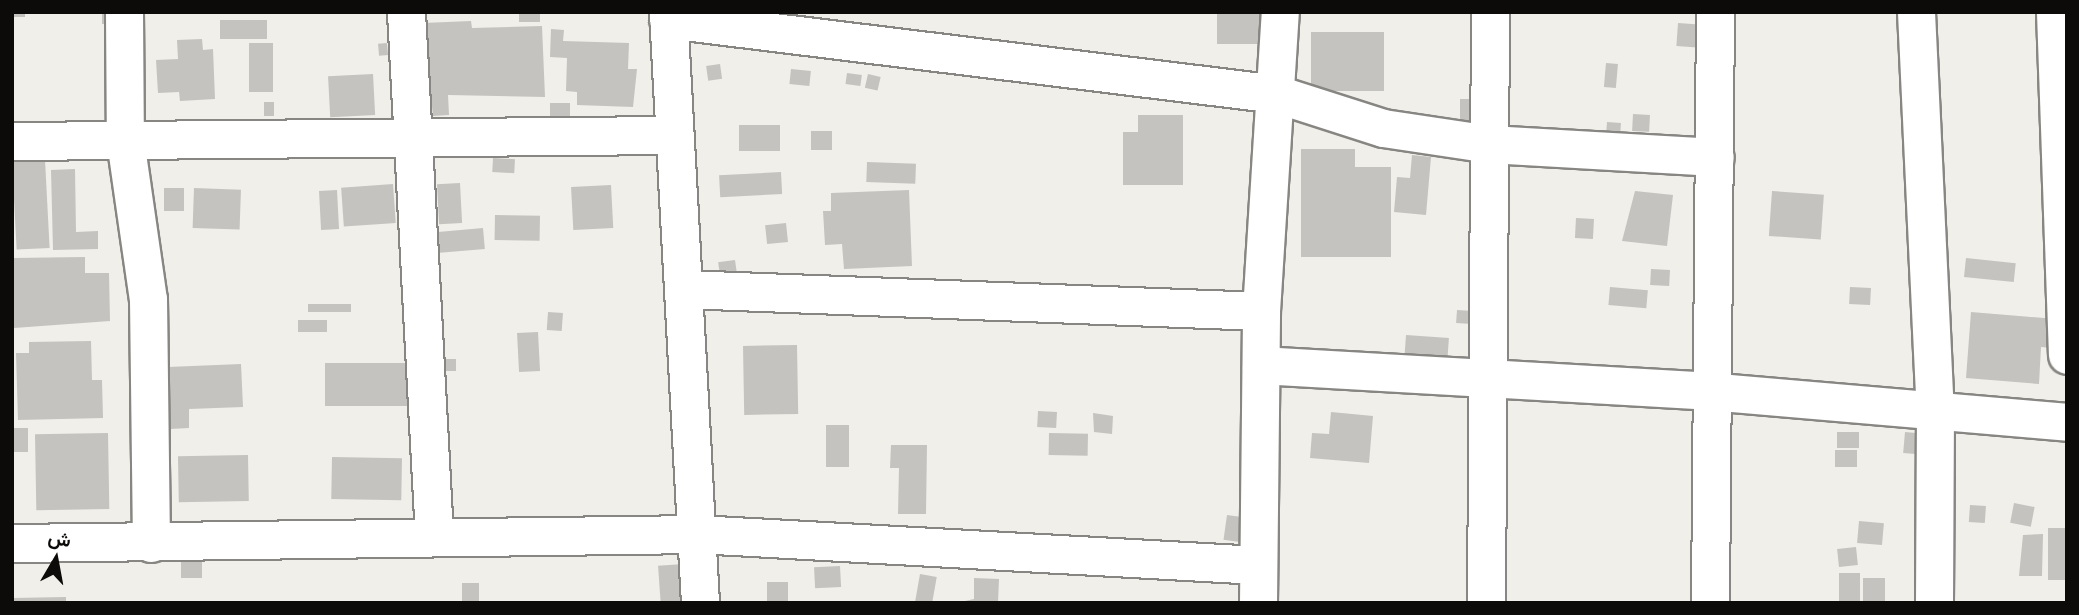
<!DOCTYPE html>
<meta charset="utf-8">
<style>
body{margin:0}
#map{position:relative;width:2079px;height:615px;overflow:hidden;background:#f0efea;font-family:Commissioner,Vazirmatn,sans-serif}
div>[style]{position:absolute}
.building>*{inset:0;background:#c4c3bf;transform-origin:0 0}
.roads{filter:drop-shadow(2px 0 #878682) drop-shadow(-2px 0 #878682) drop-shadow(0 2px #878682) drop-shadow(0 -2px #878682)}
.minor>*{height:37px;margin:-18.5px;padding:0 18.5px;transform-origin:18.5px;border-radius:18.5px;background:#fff}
span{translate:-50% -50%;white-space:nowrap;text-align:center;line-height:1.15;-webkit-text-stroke:6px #fff;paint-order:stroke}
.frame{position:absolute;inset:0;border:14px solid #0c0b0a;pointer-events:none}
.north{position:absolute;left:21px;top:524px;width:70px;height:70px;-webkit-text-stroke:5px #fff;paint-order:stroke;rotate:10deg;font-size:19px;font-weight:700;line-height:28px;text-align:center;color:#0c0b0a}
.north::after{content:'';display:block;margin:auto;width:24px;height:32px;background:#0c0b0a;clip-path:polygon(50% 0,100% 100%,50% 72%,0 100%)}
</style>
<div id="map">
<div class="building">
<i style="left:12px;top:12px;width:13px;height:5px"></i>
<i style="left:102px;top:12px;width:12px;height:12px"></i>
<i style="left:519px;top:12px;width:21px;height:10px"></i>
<i style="left:1217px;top:12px;width:59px;height:32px"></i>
<i style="left:220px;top:20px;width:47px;height:19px"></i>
<i style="clip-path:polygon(471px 21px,472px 28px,542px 26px,545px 97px,448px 95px,449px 115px,433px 116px,423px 23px)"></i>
<i style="left:1678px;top:23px;width:28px;height:23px;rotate:4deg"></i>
<i style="clip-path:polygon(551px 29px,564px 30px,563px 41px,629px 43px,628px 69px,637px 69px,633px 107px,577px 105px,577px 92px,566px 91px,567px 58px,550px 57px)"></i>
<i style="left:1311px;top:32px;width:73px;height:59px"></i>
<i style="clip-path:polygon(202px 39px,203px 50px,213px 49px,215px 99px,180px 101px,179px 92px,158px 93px,156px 60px,178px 59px,177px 40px)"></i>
<i style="left:249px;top:43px;width:24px;height:49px"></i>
<i style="left:387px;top:43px;width:12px;height:9px;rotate:85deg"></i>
<i style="left:1606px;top:63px;width:12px;height:24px;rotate:5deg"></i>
<i style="left:720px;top:64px;width:15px;height:14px;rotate:82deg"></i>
<i style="left:791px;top:69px;width:20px;height:15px;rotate:6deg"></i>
<i style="left:847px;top:73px;width:15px;height:11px;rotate:8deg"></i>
<i style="left:373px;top:74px;width:41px;height:45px;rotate:87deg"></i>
<i style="left:868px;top:74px;width:13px;height:14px;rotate:13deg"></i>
<i style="left:1481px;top:99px;width:22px;height:21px;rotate:90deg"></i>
<i style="left:264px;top:102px;width:10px;height:14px"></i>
<i style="left:550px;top:103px;width:20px;height:15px"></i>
<i style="left:1633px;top:114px;width:17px;height:17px;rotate:3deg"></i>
<i style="clip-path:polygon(1138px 115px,1183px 115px,1183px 185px,1123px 185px,1123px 132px,1138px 132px)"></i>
<i style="left:1607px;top:122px;width:14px;height:12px;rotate:4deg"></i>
<i style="left:780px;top:125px;width:26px;height:41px;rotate:90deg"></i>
<i style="left:811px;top:131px;width:21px;height:19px"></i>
<i style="clip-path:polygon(1301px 149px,1355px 149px,1355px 167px,1391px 167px,1391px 257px,1301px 257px)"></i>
<i style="clip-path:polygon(1412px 155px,1431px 157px,1426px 215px,1394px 212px,1397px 177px,1410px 178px)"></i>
<i style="left:493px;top:158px;width:22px;height:14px;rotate:3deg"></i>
<i style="left:45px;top:160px;width:88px;height:33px;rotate:87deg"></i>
<i style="left:867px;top:162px;width:49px;height:20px;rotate:2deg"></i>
<i style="clip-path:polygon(75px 169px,76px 232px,98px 231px,98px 249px,53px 250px,51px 170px)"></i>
<i style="left:781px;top:172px;width:22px;height:62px;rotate:87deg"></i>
<i style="left:460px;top:183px;width:40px;height:23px;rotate:87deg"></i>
<i style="left:393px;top:184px;width:39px;height:52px;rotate:86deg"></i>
<i style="left:611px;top:185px;width:43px;height:40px;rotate:87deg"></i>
<i style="left:164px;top:188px;width:20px;height:23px"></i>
<i style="left:194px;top:188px;width:47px;height:40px;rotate:2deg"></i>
<i style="left:337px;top:190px;width:39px;height:18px;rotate:87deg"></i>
<i style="clip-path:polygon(909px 190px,912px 266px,844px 269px,842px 244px,825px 245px,823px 211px,831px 211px,831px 193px)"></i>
<i style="clip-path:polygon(1635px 191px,1673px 195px,1667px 246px,1622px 241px)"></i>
<i style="left:1772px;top:191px;width:52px;height:45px;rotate:4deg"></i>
<i style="left:495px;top:215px;width:45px;height:25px;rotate:1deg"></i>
<i style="left:1576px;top:218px;width:18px;height:20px;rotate:3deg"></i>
<i style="left:786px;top:223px;width:19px;height:21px;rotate:84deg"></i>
<i style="left:483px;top:228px;width:21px;height:45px;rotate:85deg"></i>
<i style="clip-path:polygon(85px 257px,85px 273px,109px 273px,110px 321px,14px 328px,13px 258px)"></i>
<i style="left:1966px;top:258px;width:50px;height:19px;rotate:6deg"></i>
<i style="left:735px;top:260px;width:22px;height:17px;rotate:82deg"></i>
<i style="left:1651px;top:269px;width:19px;height:16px;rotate:3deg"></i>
<i style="left:1610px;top:287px;width:38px;height:18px;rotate:5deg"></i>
<i style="left:1850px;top:287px;width:21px;height:17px;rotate:3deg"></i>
<i style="left:351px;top:304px;width:8px;height:43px;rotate:90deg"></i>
<i style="left:1457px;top:310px;width:16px;height:13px;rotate:4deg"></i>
<i style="left:548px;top:312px;width:15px;height:18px;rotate:4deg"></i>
<i style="clip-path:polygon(1971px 312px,2056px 319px,2053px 348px,2041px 347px,2039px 384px,1966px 378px)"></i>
<i style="left:327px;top:320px;width:12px;height:29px;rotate:90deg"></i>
<i style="left:538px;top:332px;width:39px;height:21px;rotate:87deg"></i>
<i style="left:1406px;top:335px;width:43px;height:19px;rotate:4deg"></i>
<i style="clip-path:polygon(91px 341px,92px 380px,102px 380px,103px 418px,18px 420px,16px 353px,29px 353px,29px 342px)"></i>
<i style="left:797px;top:345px;width:69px;height:54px;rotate:89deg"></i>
<i style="left:456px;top:359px;width:12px;height:11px;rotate:90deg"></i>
<i style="left:325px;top:363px;width:86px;height:43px"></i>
<i style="clip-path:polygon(241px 364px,243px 407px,189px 409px,189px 428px,170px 429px,168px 367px)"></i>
<i style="left:1038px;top:411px;width:19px;height:16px;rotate:3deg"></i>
<i style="clip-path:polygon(1331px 412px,1373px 416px,1369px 463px,1310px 458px,1312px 433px,1329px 434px)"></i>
<i style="clip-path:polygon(1093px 413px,1113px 416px,1112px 434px,1094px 432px)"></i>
<i style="left:826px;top:425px;width:23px;height:42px"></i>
<i style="left:12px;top:428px;width:16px;height:24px"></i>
<i style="left:1837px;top:432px;width:22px;height:16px"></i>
<i style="left:1905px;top:432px;width:22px;height:21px;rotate:5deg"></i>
<i style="left:108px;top:433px;width:76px;height:73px;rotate:89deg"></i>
<i style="left:1049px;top:433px;width:39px;height:22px;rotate:1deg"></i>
<i style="clip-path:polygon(891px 445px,927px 445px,926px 514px,898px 514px,899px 468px,890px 468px)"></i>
<i style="left:1835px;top:450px;width:22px;height:17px"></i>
<i style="left:248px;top:455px;width:46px;height:70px;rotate:89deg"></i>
<i style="left:332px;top:457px;width:70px;height:42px;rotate:1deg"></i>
<i style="left:2014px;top:503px;width:21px;height:20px;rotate:11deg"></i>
<i style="left:1970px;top:505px;width:16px;height:17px;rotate:4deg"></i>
<i style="left:1227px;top:515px;width:22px;height:25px;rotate:8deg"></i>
<i style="left:1859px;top:521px;width:25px;height:22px;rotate:5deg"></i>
<i style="left:2048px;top:528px;width:17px;height:52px"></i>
<i style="clip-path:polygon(2043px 534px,2042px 576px,2019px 576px,2023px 535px)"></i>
<i style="left:1856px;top:547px;width:18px;height:19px;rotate:84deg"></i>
<i style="left:181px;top:560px;width:21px;height:18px"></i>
<i style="left:684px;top:564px;width:39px;height:26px;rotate:86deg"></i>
<i style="left:840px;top:566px;width:21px;height:26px;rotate:87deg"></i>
<i style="left:1860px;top:573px;width:30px;height:21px;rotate:90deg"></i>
<i style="left:920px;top:574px;width:17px;height:29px;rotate:10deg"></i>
<i style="clip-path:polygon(974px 578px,999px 579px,998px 603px,956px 603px,974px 599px)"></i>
<i style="left:1863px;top:578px;width:22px;height:25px"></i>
<i style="left:767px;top:582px;width:21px;height:21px"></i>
<i style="left:462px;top:583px;width:17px;height:20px"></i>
<i style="clip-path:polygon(66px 597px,66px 603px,12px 603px,12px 598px)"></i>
</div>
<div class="roads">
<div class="minor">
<i style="left:124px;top:12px;width:128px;rotate:89.6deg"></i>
<i style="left:125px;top:140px;width:161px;rotate:81.8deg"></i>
<i style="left:148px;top:299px;width:244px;rotate:89.3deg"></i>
<i style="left:406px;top:12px;width:525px;rotate:86.94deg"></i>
<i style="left:668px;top:12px;width:592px;rotate:86.9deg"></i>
<i style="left:1916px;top:12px;width:399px;rotate:87.3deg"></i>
<i style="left:1935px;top:411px;width:192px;rotate:90.3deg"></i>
<i style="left:2055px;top:12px;width:343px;rotate:88deg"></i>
<i style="left:668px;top:19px;width:614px;rotate:7.02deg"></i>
<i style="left:1277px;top:94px;width:111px;rotate:17.8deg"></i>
<i style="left:1383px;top:128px;width:108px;rotate:8.5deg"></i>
<i style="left:1490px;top:144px;width:225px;rotate:3.3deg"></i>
<i style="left:12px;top:141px;width:662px;rotate:-0.52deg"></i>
<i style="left:683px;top:289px;width:578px;rotate:2.18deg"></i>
<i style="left:1261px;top:365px;width:447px;rotate:3.3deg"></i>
<i style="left:1707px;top:391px;width:361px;rotate:4.9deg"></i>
<i style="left:12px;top:543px;width:685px;rotate:-0.75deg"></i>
<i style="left:697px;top:534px;width:562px;rotate:3.16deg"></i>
<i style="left:1258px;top:603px;width:292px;rotate:-89.4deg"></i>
<i style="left:1261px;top:311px;width:300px;rotate:-86.4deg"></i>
<i style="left:1486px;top:603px;width:591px;rotate:-89.61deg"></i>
<i style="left:1710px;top:603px;width:591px;rotate:-89.52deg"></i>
</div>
</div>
<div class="frame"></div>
<div class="north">ش</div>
</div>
